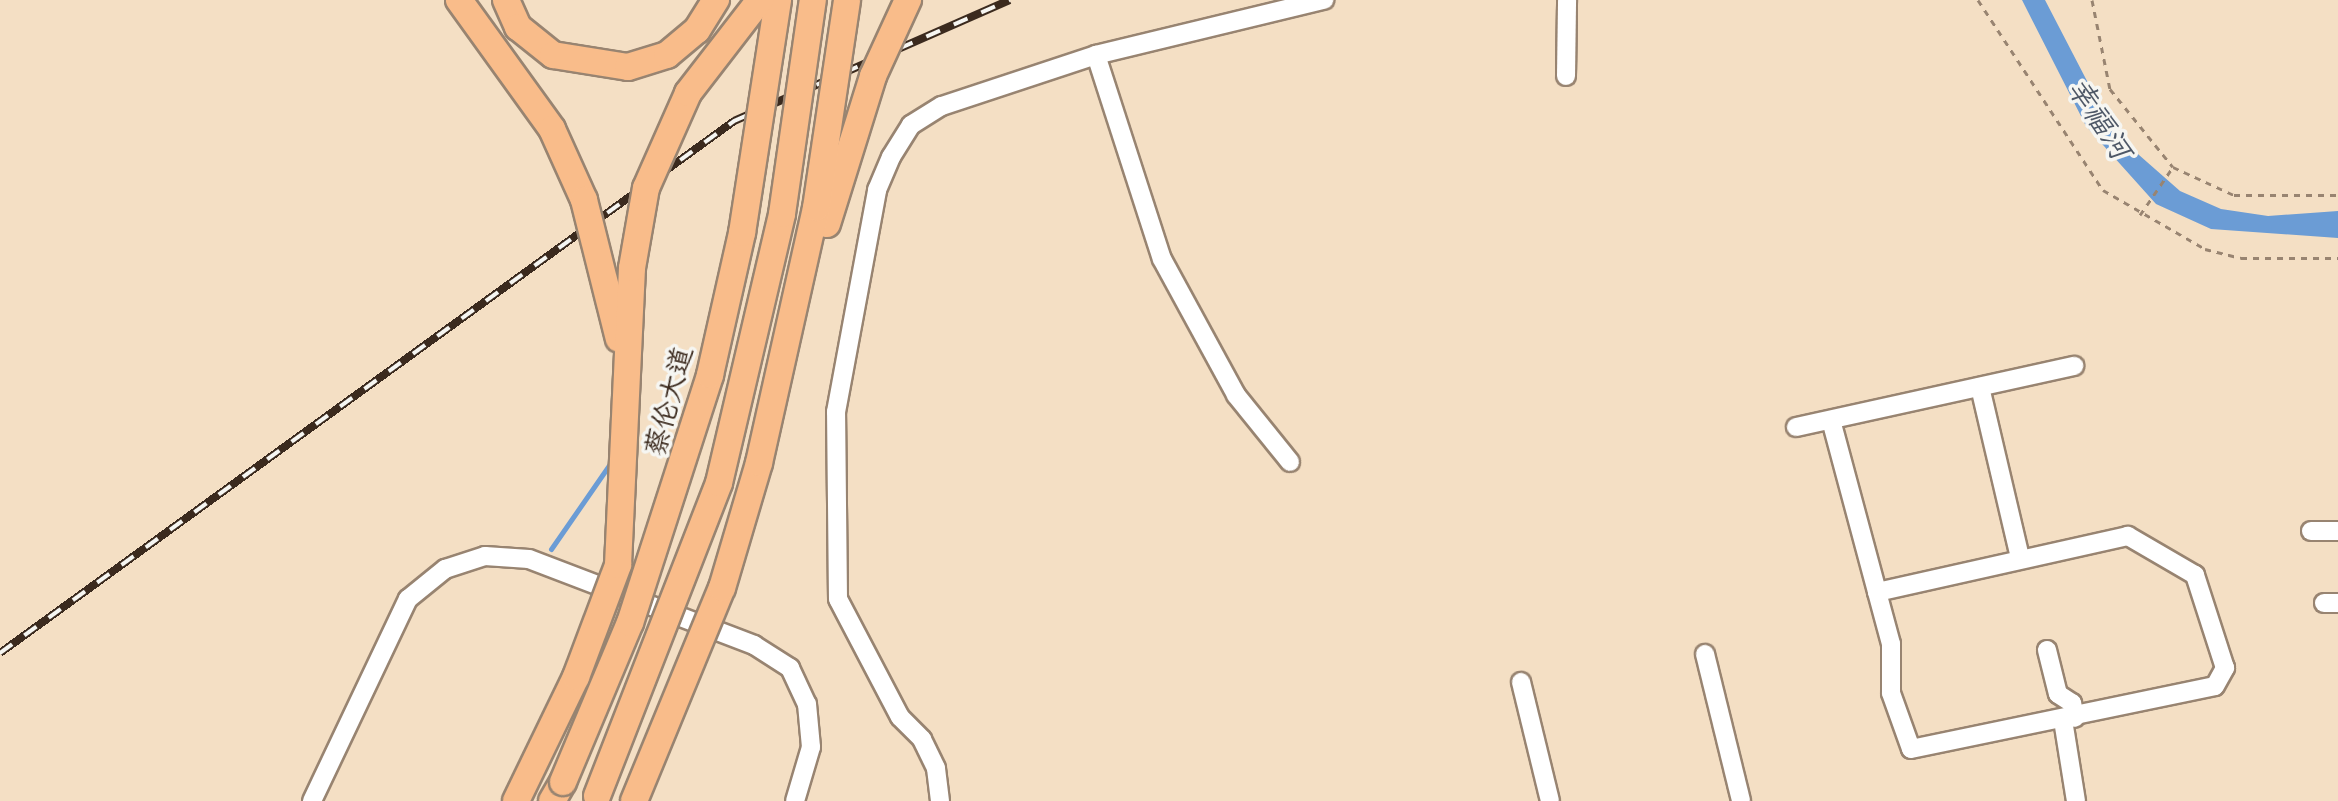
<!DOCTYPE html>
<meta charset="utf-8">
<style>
body{margin:0}
#map{position:relative;width:2338px;height:801px;overflow:hidden;background:#f4dfc4;font-family:Delius,"LXGW WenKai TC",sans-serif}
div>[style]{position:absolute}
.water>*{inset:0;background:#6b9cd5}
.stream>*{height:5px;margin:-2.5px;padding:0 2.5px;transform-origin:2.5px;border-radius:2.5px;background:#6b9cd5}
.path>*{height:3px;margin-top:-1.5px;transform-origin:0;background:repeating-linear-gradient(90deg,#988471 0 6px,transparent 0 12px)}
.roads{filter:drop-shadow(2px 0 #988471) drop-shadow(-2px 0 #988471) drop-shadow(0 2px #988471) drop-shadow(0 -2px #988471)}
.minor>*{height:18px;margin:-9px;padding:0 9px;transform-origin:9px;border-radius:9px;background:#fff}
.highway>*{height:26px;margin:-13px;padding:0 13px;transform-origin:13px;border-radius:13px;background:#f9bc8a}
.rail>*{height:8px;margin-top:-4px;transform-origin:0;background:repeating-linear-gradient(90deg,#f6f6f2 0 15px,#3b2a1e 0 30px);box-sizing:border-box;border-block:2px solid #3b2a1e}
.bridges{filter:drop-shadow(2px 0 #988471) drop-shadow(-2px 0 #988471) drop-shadow(0 2px #988471) drop-shadow(0 -2px #988471)}
.highway-bridge>*{height:26px;margin:-13px;padding:0 13px;transform-origin:13px;border-radius:13px;background:#f9bc8a}
span{translate:-50% -50%;white-space:nowrap;text-align:center;line-height:1.15;-webkit-text-stroke:7px #f6f6f2;paint-order:stroke}
.street-label{font-size:28px;color:#3b2a1e}
.water-label{font-size:30px;color:#4e5867;font-style:italic}
</style>
<div id="map">
<div class="water">
<i style="clip-path:polygon(2022px 0,2045px 0,2114px 133px,2180px 191px,2221px 209px,2268px 216px,2338px 211px,2338px 238px,2211px 229px,2156px 204px,2086px 126px)"></i>
</div>
<div class="stream">
<i style="left:551px;top:549px;width:107px;rotate:-55.3deg"></i>
</div>
<div class="path">
<i style="left:1978px;top:0;width:227px;rotate:56.7deg"></i>
<i style="left:2103px;top:190px;width:118px;rotate:30deg"></i>
<i style="left:2205px;top:249px;width:37px;rotate:14deg"></i>
<i style="left:2241px;top:258px;width:97px"></i>
<i style="left:2092px;top:0;width:91px;rotate:78.6deg"></i>
<i style="left:2110px;top:89px;width:100px;rotate:51.1deg"></i>
<i style="left:2173px;top:167px;width:67px;rotate:24.7deg"></i>
<i style="left:2234px;top:195px;width:104px"></i>
<i style="left:2140px;top:215px;width:58px;rotate:-55.5deg"></i>
</div>
<div class="roads">
<div class="minor">
<i style="left:1096px;top:55px;width:214px;rotate:72.1deg"></i>
<i style="left:1162px;top:259px;width:155px;rotate:61.4deg"></i>
<i style="left:1236px;top:395px;width:86px;rotate:51.1deg"></i>
<i style="left:1566px;top:76px;width:76px;rotate:-89.2deg"></i>
<i style="left:1980px;top:387px;width:176px;rotate:76.8deg"></i>
<i style="left:1831px;top:420px;width:178px;rotate:75deg"></i>
<i style="left:1877px;top:592px;width:54px;rotate:74.9deg"></i>
<i style="left:1891px;top:644px;width:49px;rotate:90deg"></i>
<i style="left:1891px;top:693px;width:59px;rotate:70.3deg"></i>
<i style="left:1911px;top:749px;width:310px;rotate:-11.7deg"></i>
<i style="left:2215px;top:686px;width:21px;rotate:-61deg"></i>
<i style="left:2225px;top:668px;width:98px;rotate:-107.9deg"></i>
<i style="left:2195px;top:575px;width:78px;rotate:-149.8deg"></i>
<i style="left:2128px;top:536px;width:257px;rotate:167.4deg"></i>
<i style="left:1796px;top:427px;width:285px;rotate:-12.4deg"></i>
<i style="left:2311px;top:531px;width:27px"></i>
<i style="left:2324px;top:603px;width:14px"></i>
<i style="left:2047px;top:650px;width:45px;rotate:76deg"></i>
<i style="left:2058px;top:694px;width:17px;rotate:33deg"></i>
<i style="left:2072px;top:703px;width:15px;rotate:79deg"></i>
<i style="left:1705px;top:654px;width:151px;rotate:76.2deg"></i>
<i style="left:1521px;top:682px;width:122px;rotate:76.3deg"></i>
<i style="left:2063px;top:720px;width:82px;rotate:80.9deg"></i>
<i style="left:312px;top:801px;width:224px;rotate:-64.6deg"></i>
<i style="left:408px;top:599px;width:48px;rotate:-39deg"></i>
<i style="left:445px;top:569px;width:42px;rotate:-18deg"></i>
<i style="left:485px;top:556px;width:44px;rotate:3.9deg"></i>
<i style="left:529px;top:559px;width:241px;rotate:20.9deg"></i>
<i style="left:754px;top:645px;width:43px;rotate:32.6deg"></i>
<i style="left:790px;top:668px;width:40px;rotate:65deg"></i>
<i style="left:807px;top:704px;width:43px;rotate:84.7deg"></i>
<i style="left:811px;top:747px;width:56px;rotate:106.5deg"></i>
<i style="left:940px;top:801px;width:33px;rotate:-97deg"></i>
<i style="left:936px;top:768px;width:32px;rotate:-116deg"></i>
<i style="left:922px;top:739px;width:31px;rotate:-135deg"></i>
<i style="left:900px;top:717px;width:133px;rotate:-117.7deg"></i>
<i style="left:838px;top:599px;width:187px;rotate:-90.6deg"></i>
<i style="left:836px;top:412px;width:226px;rotate:-79.5deg"></i>
<i style="left:877px;top:190px;width:36px;rotate:-67deg"></i>
<i style="left:891px;top:157px;width:38px;rotate:-58deg"></i>
<i style="left:911px;top:125px;width:36px;rotate:-32deg"></i>
<i style="left:942px;top:106px;width:162px;rotate:-18.3deg"></i>
<i style="left:1096px;top:55px;width:235px;rotate:-13.6deg"></i>
</div>
<div class="highway">
<i style="left:506px;top:0;width:30px;rotate:66deg"></i>
<i style="left:518px;top:27px;width:45px;rotate:38.7deg"></i>
<i style="left:553px;top:55px;width:76px;rotate:9.1deg"></i>
<i style="left:628px;top:67px;width:41px;rotate:-17.1deg"></i>
<i style="left:667px;top:55px;width:39px;rotate:-40deg"></i>
<i style="left:697px;top:30px;width:36px;rotate:-58deg"></i>
<i style="left:552px;top:801px;width:22px;rotate:-60deg"></i>
</div>
</div>
<div class="rail">
<i style="left:0;top:653px;width:907px;rotate:-35.93deg"></i>
<i style="left:734px;top:121px;width:301px;rotate:-23.7deg"></i>
</div>
<div class="bridges">
<div class="highway-bridge">
<i style="left:459px;top:0;width:159px;rotate:54.2deg"></i>
<i style="left:552px;top:129px;width:78px;rotate:65.7deg"></i>
<i style="left:584px;top:200px;width:143px;rotate:75.9deg"></i>
<i style="left:827px;top:224px;width:155px;rotate:-72.7deg"></i>
<i style="left:873px;top:76px;width:84px;rotate:-65.3deg"></i>
<i style="left:563px;top:782px;width:173px;rotate:-67.2deg"></i>
<i style="left:630px;top:623px;width:261px;rotate:-72.1deg"></i>
<i style="left:710px;top:375px;width:146px;rotate:-77.3deg"></i>
<i style="left:742px;top:233px;width:236px;rotate:-81.2deg"></i>
<i style="left:597px;top:796px;width:336px;rotate:-68.7deg"></i>
<i style="left:719px;top:483px;width:276px;rotate:-76.8deg"></i>
<i style="left:782px;top:214px;width:216px;rotate:-81.8deg"></i>
<i style="left:516px;top:801px;width:138px;rotate:-64.2deg"></i>
<i style="left:576px;top:677px;width:120px;rotate:-69.4deg"></i>
<i style="left:618px;top:565px;width:297px;rotate:-87.3deg"></i>
<i style="left:632px;top:268px;width:81px;rotate:-80.1deg"></i>
<i style="left:646px;top:188px;width:104px;rotate:-66.1deg"></i>
<i style="left:688px;top:93px;width:118px;rotate:-52.3deg"></i>
<i style="left:634px;top:801px;width:230px;rotate:-67.6deg"></i>
<i style="left:722px;top:588px;width:130px;rotate:-73.5deg"></i>
<i style="left:759px;top:463px;width:261px;rotate:-77.4deg"></i>
<i style="left:816px;top:208px;width:210px;rotate:-81.5deg"></i>
</div>
</div>
<div class="street-label">
<span style="left:668px;top:401px;rotate:-75deg">蔡伦大道</span>
</div>
<div class="water-label">
<span style="left:2100px;top:118px;rotate:57deg">幸福河</span>
</div>
</div>
